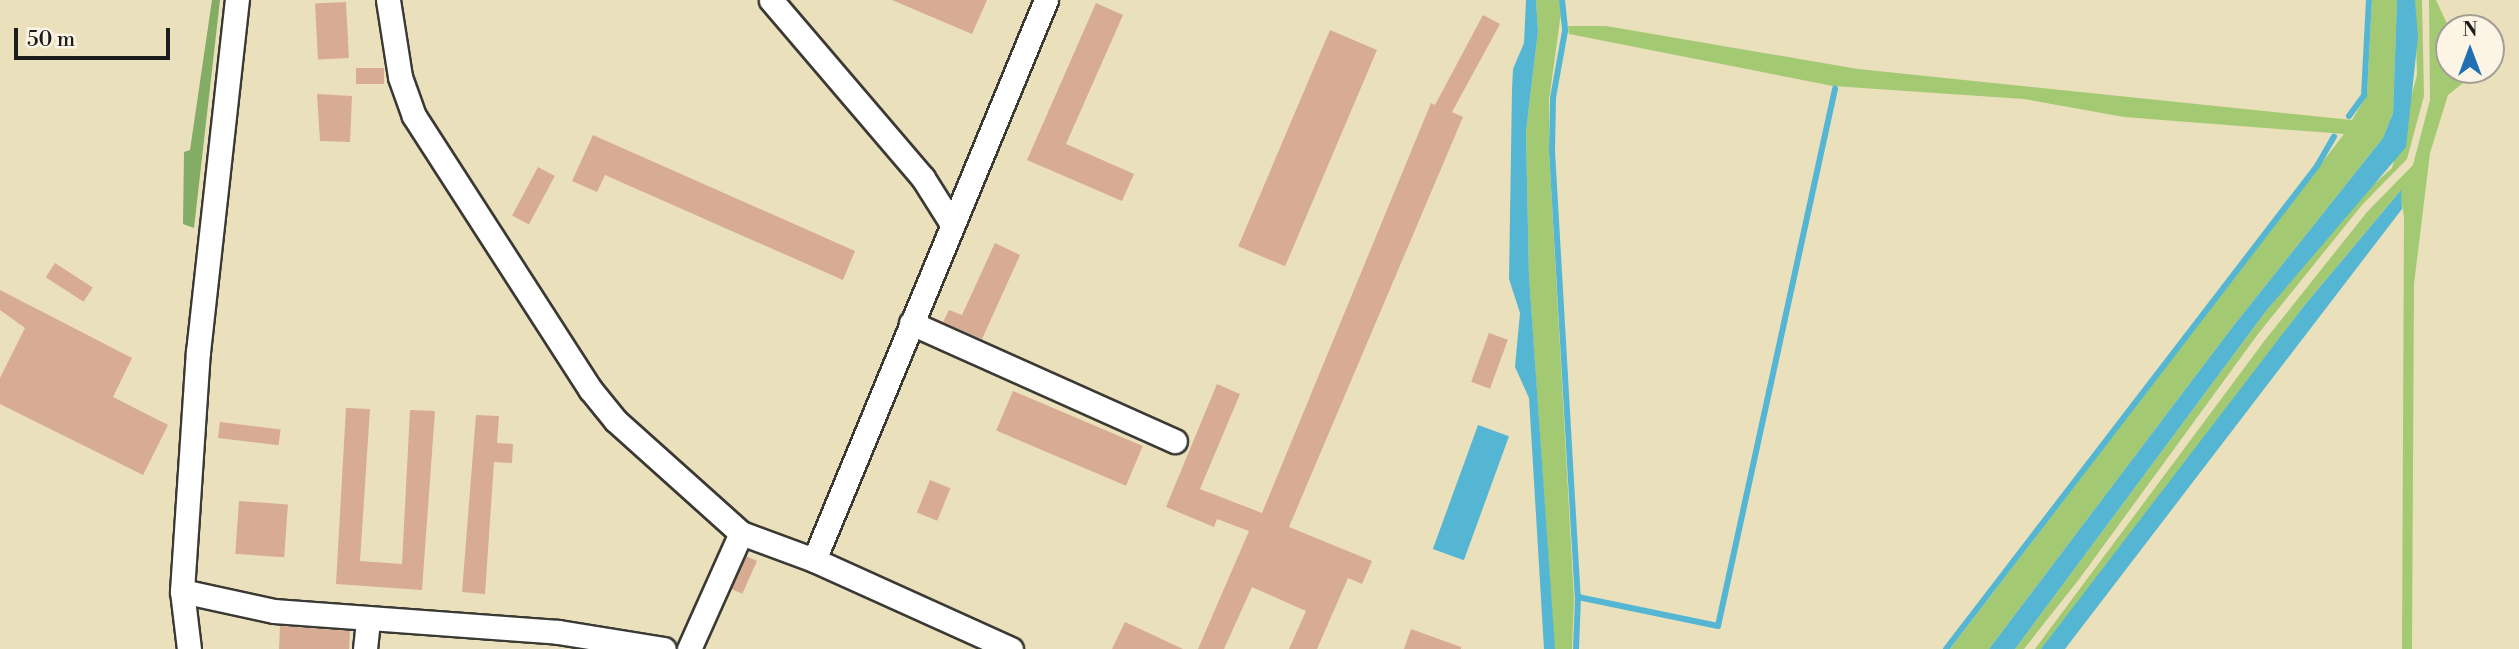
<!DOCTYPE html>
<style>
body{margin:0}
#map{position:relative;width:2519px;height:649px;overflow:hidden;background:#eae0bc;font-family:"Libre Bodoni",serif}
div>[style]{position:absolute}
.green>*{inset:0;background:#a4c973}
.forest>*{inset:0;background:#83ad65}
.water>*{inset:0;background:#55b6d4;transform-origin:0 0}
.stream>*{height:6px;margin:-3px;padding:0 3px;transform-origin:3px;border-radius:3px;background:#55b6d4}
.building>*{inset:0;background:#d8ab93;transform-origin:0 0}
.roads{filter:drop-shadow(2px 0 #3b3934) drop-shadow(-2px 0 #3b3934) drop-shadow(0 2px #3b3934) drop-shadow(0 -2px #3b3934)}
.street>*{height:23px;margin:-11.5px;padding:0 11.5px;transform-origin:11.5px;border-radius:11.5px;background:#fff}
span{translate:-50% -50%;white-space:nowrap;text-align:center;line-height:1.15;-webkit-text-stroke:6px #fcf5e5;paint-order:stroke}
.north{position:absolute;left:2435px;top:14px;width:70px;height:70px;box-sizing:border-box;background:#fcf5e5;border:2px solid #a29e95;border-radius:50%;rotate:0deg;font-size:19px;font-weight:700;line-height:28px;text-align:center;color:#1c1c1c}
.north::after{content:'';display:block;margin:auto;width:24px;height:32px;background:#1f6fb2;clip-path:polygon(50% 0,100% 100%,50% 72%,0 100%)}
.scale{position:absolute;left:14px;top:28px;width:156px;height:32px;box-sizing:border-box;border:4px solid #1c1c1c;border-top:0;padding-left:9px;font-size:21px;line-height:24px;white-space:nowrap;color:#1c1c1c;-webkit-text-stroke:5px #fcf5e5;paint-order:stroke}
</style>
<div id="map">
<div class="green">
<i style="clip-path:polygon(1536px 0,1559px 0,1561px 13px,1549px 100px,1549px 151px,1574px 599px,1572px 649px,1555px 649px,1554px 643px,1529px 277px,1526px 132px,1538px 31px)"></i>
<i style="clip-path:polygon(2372px 0,2397px 0,2393px 113px,2383px 138px,2231px 329px,1989px 649px,1950px 649px,2344px 134px,2124px 117px,2024px 99px,1833px 86px,1569px 34px,1568px 26px,1606px 26px,1858px 69px,2352px 120px,2367px 95px)"></i>
<i style="clip-path:polygon(2415px 0,2422px 0,2424px 96px,2407px 159px,2362px 205px,2258px 334px,2080px 578px,2024px 649px,2015px 649px,2266px 311px,2365px 192px,2392px 168px,2417px 75px)"></i>
<i style="clip-path:polygon(2429px 0,2436px 0,2449px 28px,2449px 70px,2467px 70px,2463px 83px,2448px 95px,2430px 153px,2414px 284px,2412px 649px,2402px 649px,2404px 217px,2400px 191px,2304px 306px,2067px 620px,2041px 649px,2035px 649px,2265px 340px,2367px 212px,2413px 165px,2430px 100px)"></i>
</div>
<div class="forest">
<i style="clip-path:polygon(212px 0,220px 0,194px 228px,183px 224px,184px 152px,190px 150px)"></i>
</div>
<div class="water">
<i style="clip-path:polygon(1526px 0,1536px 0,1538px 31px,1526px 132px,1529px 276px,1555px 649px,1544px 649px,1529px 398px,1515px 367px,1520px 313px,1509px 279px,1512px 89px,1513px 69px,1524px 43px)"></i>
<i style="clip-path:polygon(2397px 0,2415px 0,2418px 37px,2406px 147px,2266px 311px,2015px 649px,1989px 649px,2231px 329px,2383px 138px,2393px 113px)"></i>
<i style="clip-path:polygon(2401px 190px,2402px 209px,2065px 649px,2041px 649px,2304px 306px)"></i>
<i style="left:1478px;top:425px;width:33px;height:132px;rotate:20deg"></i>
</div>
<div class="stream">
<i style="left:1562px;top:0;width:31px;rotate:84deg"></i>
<i style="left:1565px;top:31px;width:68px;rotate:100.2deg"></i>
<i style="left:1553px;top:98px;width:53px;rotate:91.1deg"></i>
<i style="left:1552px;top:151px;width:447px;rotate:86.7deg"></i>
<i style="left:1578px;top:597px;width:52px;rotate:92.2deg"></i>
<i style="left:2349px;top:116px;width:26px;rotate:-54deg"></i>
<i style="left:2364px;top:95px;width:95px;rotate:-87deg"></i>
<i style="left:1578px;top:597px;width:143px;rotate:11.7deg"></i>
<i style="left:1718px;top:626px;width:550px;rotate:-77.71deg"></i>
<i style="left:1946px;top:649px;width:609px;rotate:-52.47deg"></i>
<i style="left:2317px;top:166px;width:34px;rotate:-60deg"></i>
</div>
<div class="building">
<i style="clip-path:polygon(892px 0,987px 0,972px 34px)"></i>
<i style="left:346px;top:2px;width:56px;height:31px;rotate:87deg"></i>
<i style="clip-path:polygon(1096px 3px,1123px 15px,1066px 144px,1134px 174px,1122px 201px,1027px 160px)"></i>
<i style="clip-path:polygon(1483px 15px,1500px 24px,1452px 112px,1463px 117px,1289px 527px,1372px 561px,1362px 584px,1348px 578px,1317px 649px,1289px 649px,1306px 611px,1252px 587px,1224px 649px,1198px 649px,1249px 531px,1217px 519px,1214px 527px,1166px 507px,1217px 384px,1240px 394px,1200px 489px,1262px 513px,1431px 103px,1435px 105px)"></i>
<i style="left:1330px;top:30px;width:51px;height:235px;rotate:23deg"></i>
<i style="left:356px;top:68px;width:28px;height:16px"></i>
<i style="clip-path:polygon(317px 94px,352px 96px,350px 142px,320px 141px)"></i>
<i style="clip-path:polygon(593px 135px,855px 251px,843px 280px,605px 175px,597px 192px,572px 181px)"></i>
<i style="left:538px;top:167px;width:19px;height:55px;rotate:28deg"></i>
<i style="clip-path:polygon(995px 243px,1020px 255px,982px 339px,943px 322px,949px 310px,962px 315px)"></i>
<i style="left:55px;top:263px;width:45px;height:17px;rotate:33deg"></i>
<i style="clip-path:polygon(0 290px,132px 358px,113px 397px,168px 425px,143px 475px,0 404px,0 378px,25px 328px,0 310px)"></i>
<i style="left:1489px;top:333px;width:20px;height:52px;rotate:20deg"></i>
<i style="left:1013px;top:391px;width:141px;height:43px;rotate:23deg"></i>
<i style="clip-path:polygon(346px 408px,370px 409px,360px 561px,402px 564px,410px 410px,435px 411px,422px 590px,336px 584px)"></i>
<i style="clip-path:polygon(476px 415px,499px 416px,497px 443px,513px 444px,512px 463px,494px 462px,485px 594px,462px 592px)"></i>
<i style="left:220px;top:422px;width:61px;height:16px;rotate:7deg"></i>
<i style="left:930px;top:480px;width:22px;height:35px;rotate:22deg"></i>
<i style="left:239px;top:501px;width:49px;height:53px;rotate:4deg"></i>
<i style="left:746px;top:556px;width:12px;height:36px;rotate:24deg"></i>
<i style="clip-path:polygon(1125px 622px,1183px 649px,1112px 649px)"></i>
<i style="clip-path:polygon(280px 626px,350px 631px,349px 649px,279px 649px)"></i>
<i style="clip-path:polygon(1411px 629px,1461px 647px,1461px 649px,1404px 649px)"></i>
</div>
<div class="roads">
<div class="street">
<i style="left:388px;top:0;width:78px;rotate:81.1deg"></i>
<i style="left:400px;top:77px;width:41px;rotate:70.3deg"></i>
<i style="left:414px;top:116px;width:325px;rotate:57.2deg"></i>
<i style="left:590px;top:389px;width:40px;rotate:51deg"></i>
<i style="left:615px;top:420px;width:169px;rotate:41.9deg"></i>
<i style="left:741px;top:533px;width:78px;rotate:20.3deg"></i>
<i style="left:814px;top:560px;width:216px;rotate:24.3deg"></i>
<i style="left:771px;top:0;width:234px;rotate:49.5deg"></i>
<i style="left:923px;top:178px;width:54px;rotate:57.8deg"></i>
<i style="left:911px;top:323px;width:289px;rotate:24.1deg"></i>
<i style="left:814px;top:560px;width:606px;rotate:-67.5deg"></i>
<i style="left:182px;top:591px;width:94px;rotate:12.3deg"></i>
<i style="left:274px;top:611px;width:285px;rotate:4.2deg"></i>
<i style="left:558px;top:632px;width:107px;rotate:9.1deg"></i>
<i style="left:189px;top:649px;width:58px;rotate:-96.9deg"></i>
<i style="left:182px;top:591px;width:240px;rotate:-86.2deg"></i>
<i style="left:198px;top:352px;width:354px;rotate:-83.7deg"></i>
<i style="left:365px;top:649px;width:31px;rotate:-84deg"></i>
<i style="left:689px;top:649px;width:127px;rotate:-65.9deg"></i>
</div>
</div>
<div class="north">N</div>
<div class="scale">50 m</div>
</div>
